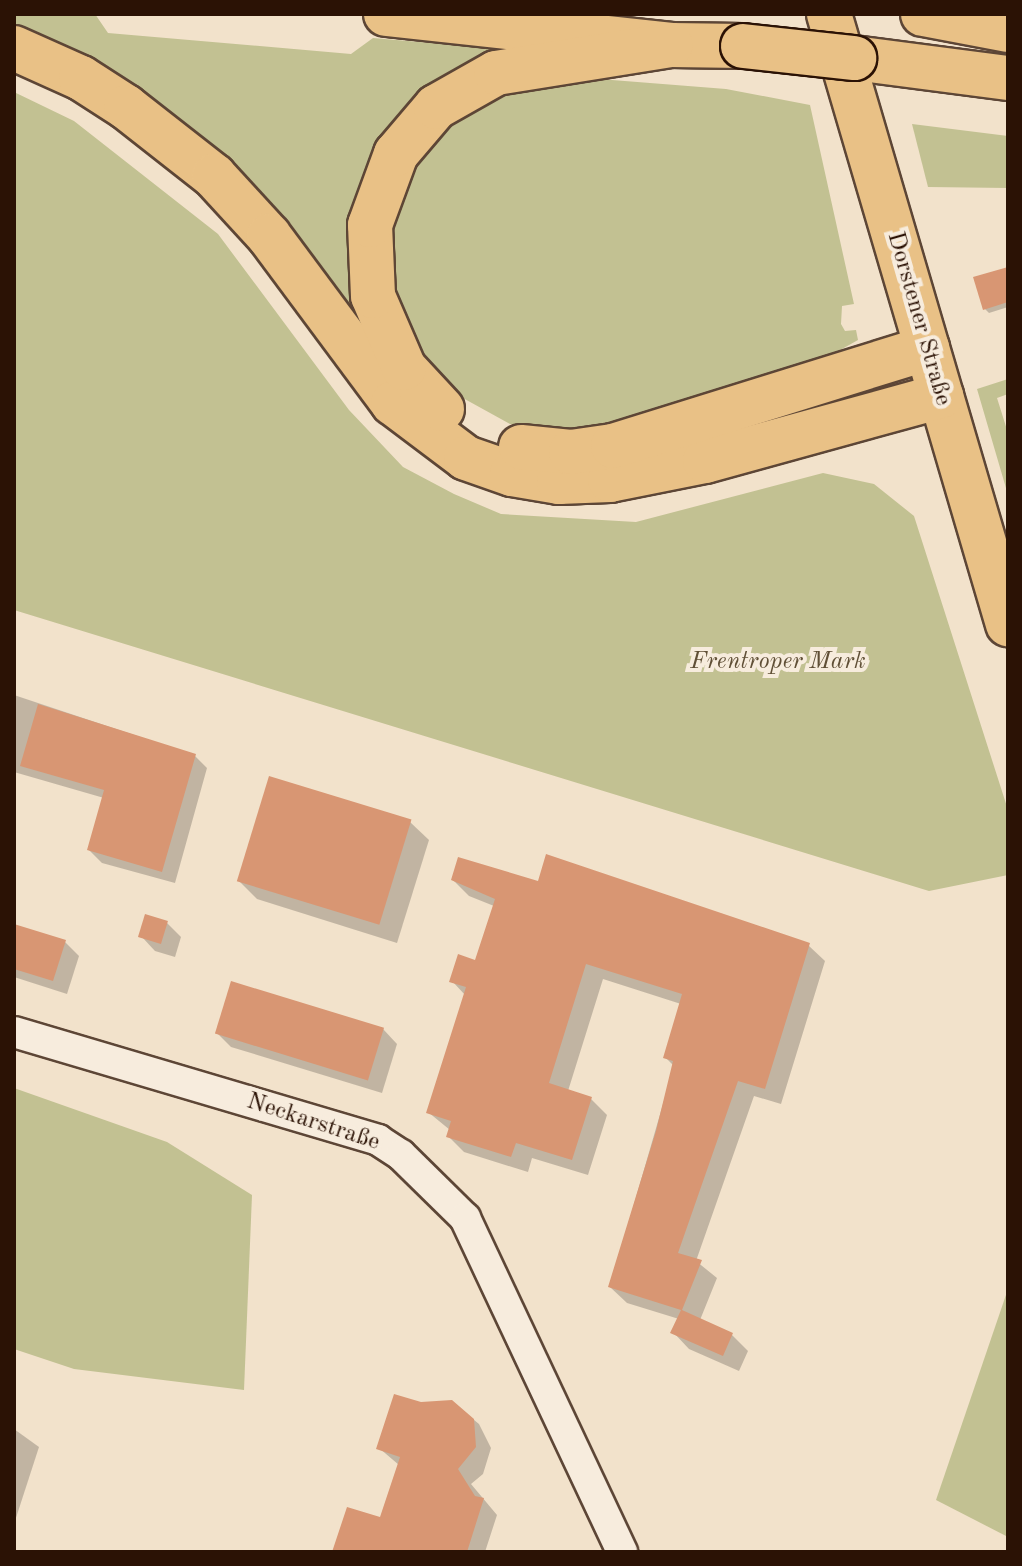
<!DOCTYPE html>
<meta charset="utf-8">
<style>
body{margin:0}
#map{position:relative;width:1022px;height:1566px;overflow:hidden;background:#f2e2cb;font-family:"Old Standard TT",serif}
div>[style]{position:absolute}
.green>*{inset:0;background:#c2c192}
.shadow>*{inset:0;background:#0003}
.building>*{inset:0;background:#d89673;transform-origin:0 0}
.roads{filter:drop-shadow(2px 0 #5d4636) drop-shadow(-2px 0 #5d4636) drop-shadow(0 2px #5d4636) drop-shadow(0 -2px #5d4636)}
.street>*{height:30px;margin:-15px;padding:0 15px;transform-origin:15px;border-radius:15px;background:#f7ecdd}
.primary>*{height:44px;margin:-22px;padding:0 22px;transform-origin:22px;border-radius:22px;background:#e9c186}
.highway>*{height:44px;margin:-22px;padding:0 22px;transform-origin:22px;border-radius:22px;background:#e9c186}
.bridges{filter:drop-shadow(2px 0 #2b1205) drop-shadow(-2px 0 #2b1205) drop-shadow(0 2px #2b1205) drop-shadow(0 -2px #2b1205)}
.highway-bridge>*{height:44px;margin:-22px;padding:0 22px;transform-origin:22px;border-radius:22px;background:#e9c186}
span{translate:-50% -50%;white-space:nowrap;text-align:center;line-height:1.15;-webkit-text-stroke:8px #f7ecdd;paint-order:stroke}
.street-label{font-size:24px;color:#2b1205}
.park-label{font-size:24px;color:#604f36;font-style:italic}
.frame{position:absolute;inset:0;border:16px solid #2b1205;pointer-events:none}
</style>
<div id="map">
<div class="green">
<i style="clip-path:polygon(14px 14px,95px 14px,108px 33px,351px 54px,373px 38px,523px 51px,394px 138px,385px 360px,286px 238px,14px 37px)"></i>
<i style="clip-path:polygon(574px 77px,726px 89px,810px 105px,854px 304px,842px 306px,841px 324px,845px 331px,856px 330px,858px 340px,833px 354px,716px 393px,587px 430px,510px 424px,452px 392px,429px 368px,394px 302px,388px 253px,395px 212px,421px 154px,455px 118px,489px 97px)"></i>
<i style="clip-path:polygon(14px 92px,74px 121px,218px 234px,349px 410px,403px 467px,454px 494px,501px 514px,636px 522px,823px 473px,874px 484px,914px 516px,1008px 810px,1008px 875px,929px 891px,14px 610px)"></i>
<i style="clip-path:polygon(912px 124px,1008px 136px,1008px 188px,928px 187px)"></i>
<i style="clip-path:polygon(1008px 379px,1008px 394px,997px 398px,1008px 433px,1008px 495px,977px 389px)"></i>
<i style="clip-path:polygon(14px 1088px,167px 1142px,252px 1195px,244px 1390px,74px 1369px,14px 1349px)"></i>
<i style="clip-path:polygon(1008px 1289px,1008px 1537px,936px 1500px)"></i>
</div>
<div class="shadow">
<i style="clip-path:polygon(1008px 269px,1008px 307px,989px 313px,985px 309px)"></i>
<i style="clip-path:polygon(14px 695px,194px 755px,207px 768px,175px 883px,102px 863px,89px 850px,104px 798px,14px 772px)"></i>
<i style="clip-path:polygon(410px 822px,429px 840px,397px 943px,257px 899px,239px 881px)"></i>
<i style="clip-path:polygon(453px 880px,539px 884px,808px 945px,825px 961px,781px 1104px,754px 1096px,696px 1261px,717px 1278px,700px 1320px,732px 1335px,748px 1351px,739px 1371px,689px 1349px,673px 1332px,679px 1319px,627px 1303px,610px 1287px,674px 1066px,665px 1057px,681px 1004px,603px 979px,568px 1091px,591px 1099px,607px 1115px,588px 1175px,532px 1158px,528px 1172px,464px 1152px,448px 1136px,450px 1130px,428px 1112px,466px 996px,452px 981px,476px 962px,494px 906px,469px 896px)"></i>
<i style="clip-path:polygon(167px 923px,181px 937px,175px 957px,155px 951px,141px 936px)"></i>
<i style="clip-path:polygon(14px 926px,65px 942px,79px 956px,67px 994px,14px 977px)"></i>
<i style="clip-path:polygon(383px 1029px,397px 1044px,382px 1093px,231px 1047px,217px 1033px)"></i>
<i style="clip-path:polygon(452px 1402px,479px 1424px,491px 1448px,483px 1474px,471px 1484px,497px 1515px,485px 1552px,334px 1552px,381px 1520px,399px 1465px,379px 1448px,421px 1404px)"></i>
<i style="clip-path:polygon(14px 1429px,39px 1447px,14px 1524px)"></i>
</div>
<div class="building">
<i style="clip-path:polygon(1008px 267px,1008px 302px,983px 310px,973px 277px)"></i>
<i style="clip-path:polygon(38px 704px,196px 754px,162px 872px,87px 850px,104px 790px,20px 766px)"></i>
<i style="left:269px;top:776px;width:149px;height:110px;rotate:17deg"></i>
<i style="clip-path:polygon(546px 854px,810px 943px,765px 1089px,738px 1081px,678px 1253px,702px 1260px,682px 1310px,733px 1333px,723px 1356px,670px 1333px,681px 1310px,608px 1287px,656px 1131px,673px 1061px,663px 1058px,682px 994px,586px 964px,549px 1083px,592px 1097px,572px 1160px,516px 1143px,511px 1157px,446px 1137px,451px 1121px,426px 1113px,466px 987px,449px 982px,458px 954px,475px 960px,495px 899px,451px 880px,458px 857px,538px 881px)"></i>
<i style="left:145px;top:914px;width:24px;height:24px;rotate:17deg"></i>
<i style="clip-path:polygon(14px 924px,66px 940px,53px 981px,14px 969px)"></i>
<i style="left:231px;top:981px;width:160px;height:55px;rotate:17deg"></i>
<i style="clip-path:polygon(394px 1394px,421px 1402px,452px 1400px,474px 1419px,476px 1447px,458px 1469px,475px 1496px,484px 1498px,467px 1552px,332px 1552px,347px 1507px,380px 1517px,400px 1457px,376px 1449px)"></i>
</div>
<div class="roads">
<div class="street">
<i style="left:14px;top:1032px;width:380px;rotate:16.5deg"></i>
<i style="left:378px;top:1140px;width:27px;rotate:33deg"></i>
<i style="left:401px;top:1155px;width:90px;rotate:44.5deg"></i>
<i style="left:465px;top:1218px;width:369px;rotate:64.8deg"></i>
</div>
<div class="primary">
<i style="left:829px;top:14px;width:636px;rotate:73.65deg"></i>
</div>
<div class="highway">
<i style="left:386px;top:14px;width:287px;rotate:6.2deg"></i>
<i style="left:671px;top:45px;width:72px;rotate:0.8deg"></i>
<i style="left:923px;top:14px;width:86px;rotate:10.7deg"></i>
<i style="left:14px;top:48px;width:73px;rotate:24.1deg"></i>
<i style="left:81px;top:78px;width:54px;rotate:32.8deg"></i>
<i style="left:126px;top:107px;width:112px;rotate:38.1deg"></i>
<i style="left:214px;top:176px;width:81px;rotate:47.5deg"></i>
<i style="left:269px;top:236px;width:208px;rotate:53.4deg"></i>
<i style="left:393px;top:403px;width:91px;rotate:37deg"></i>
<i style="left:466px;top:458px;width:49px;rotate:19.2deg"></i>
<i style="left:512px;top:474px;width:48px;rotate:9.7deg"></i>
<i style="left:559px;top:482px;width:51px;rotate:-2.2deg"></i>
<i style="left:610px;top:480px;width:97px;rotate:-11.3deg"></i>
<i style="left:705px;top:461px;width:245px;rotate:-15.4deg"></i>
<i style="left:854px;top:58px;width:155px;rotate:7.4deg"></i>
<i style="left:442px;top:409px;width:56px;rotate:-132.8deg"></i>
<i style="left:404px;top:368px;width:78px;rotate:-113.3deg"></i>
<i style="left:373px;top:296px;width:71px;rotate:-92.4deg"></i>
<i style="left:370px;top:225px;width:76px;rotate:-69.9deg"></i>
<i style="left:396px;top:154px;width:62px;rotate:-49.6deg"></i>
<i style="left:436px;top:107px;width:69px;rotate:-29.5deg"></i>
<i style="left:496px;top:73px;width:177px;rotate:-9.1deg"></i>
<i style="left:521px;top:447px;width:50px;rotate:5.7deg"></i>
<i style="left:571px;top:452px;width:42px;rotate:-8.1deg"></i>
<i style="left:613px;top:446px;width:329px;rotate:-17.3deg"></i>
</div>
</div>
<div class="bridges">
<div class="highway-bridge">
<i style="left:743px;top:46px;width:112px;rotate:6.2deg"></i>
</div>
</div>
<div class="street-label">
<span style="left:918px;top:319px;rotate:74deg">Dorstener Straße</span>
<span style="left:313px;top:1123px;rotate:18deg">Neckarstraße</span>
</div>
<div class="park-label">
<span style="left:778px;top:663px">Frentroper Mark</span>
</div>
<div class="frame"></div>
</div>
